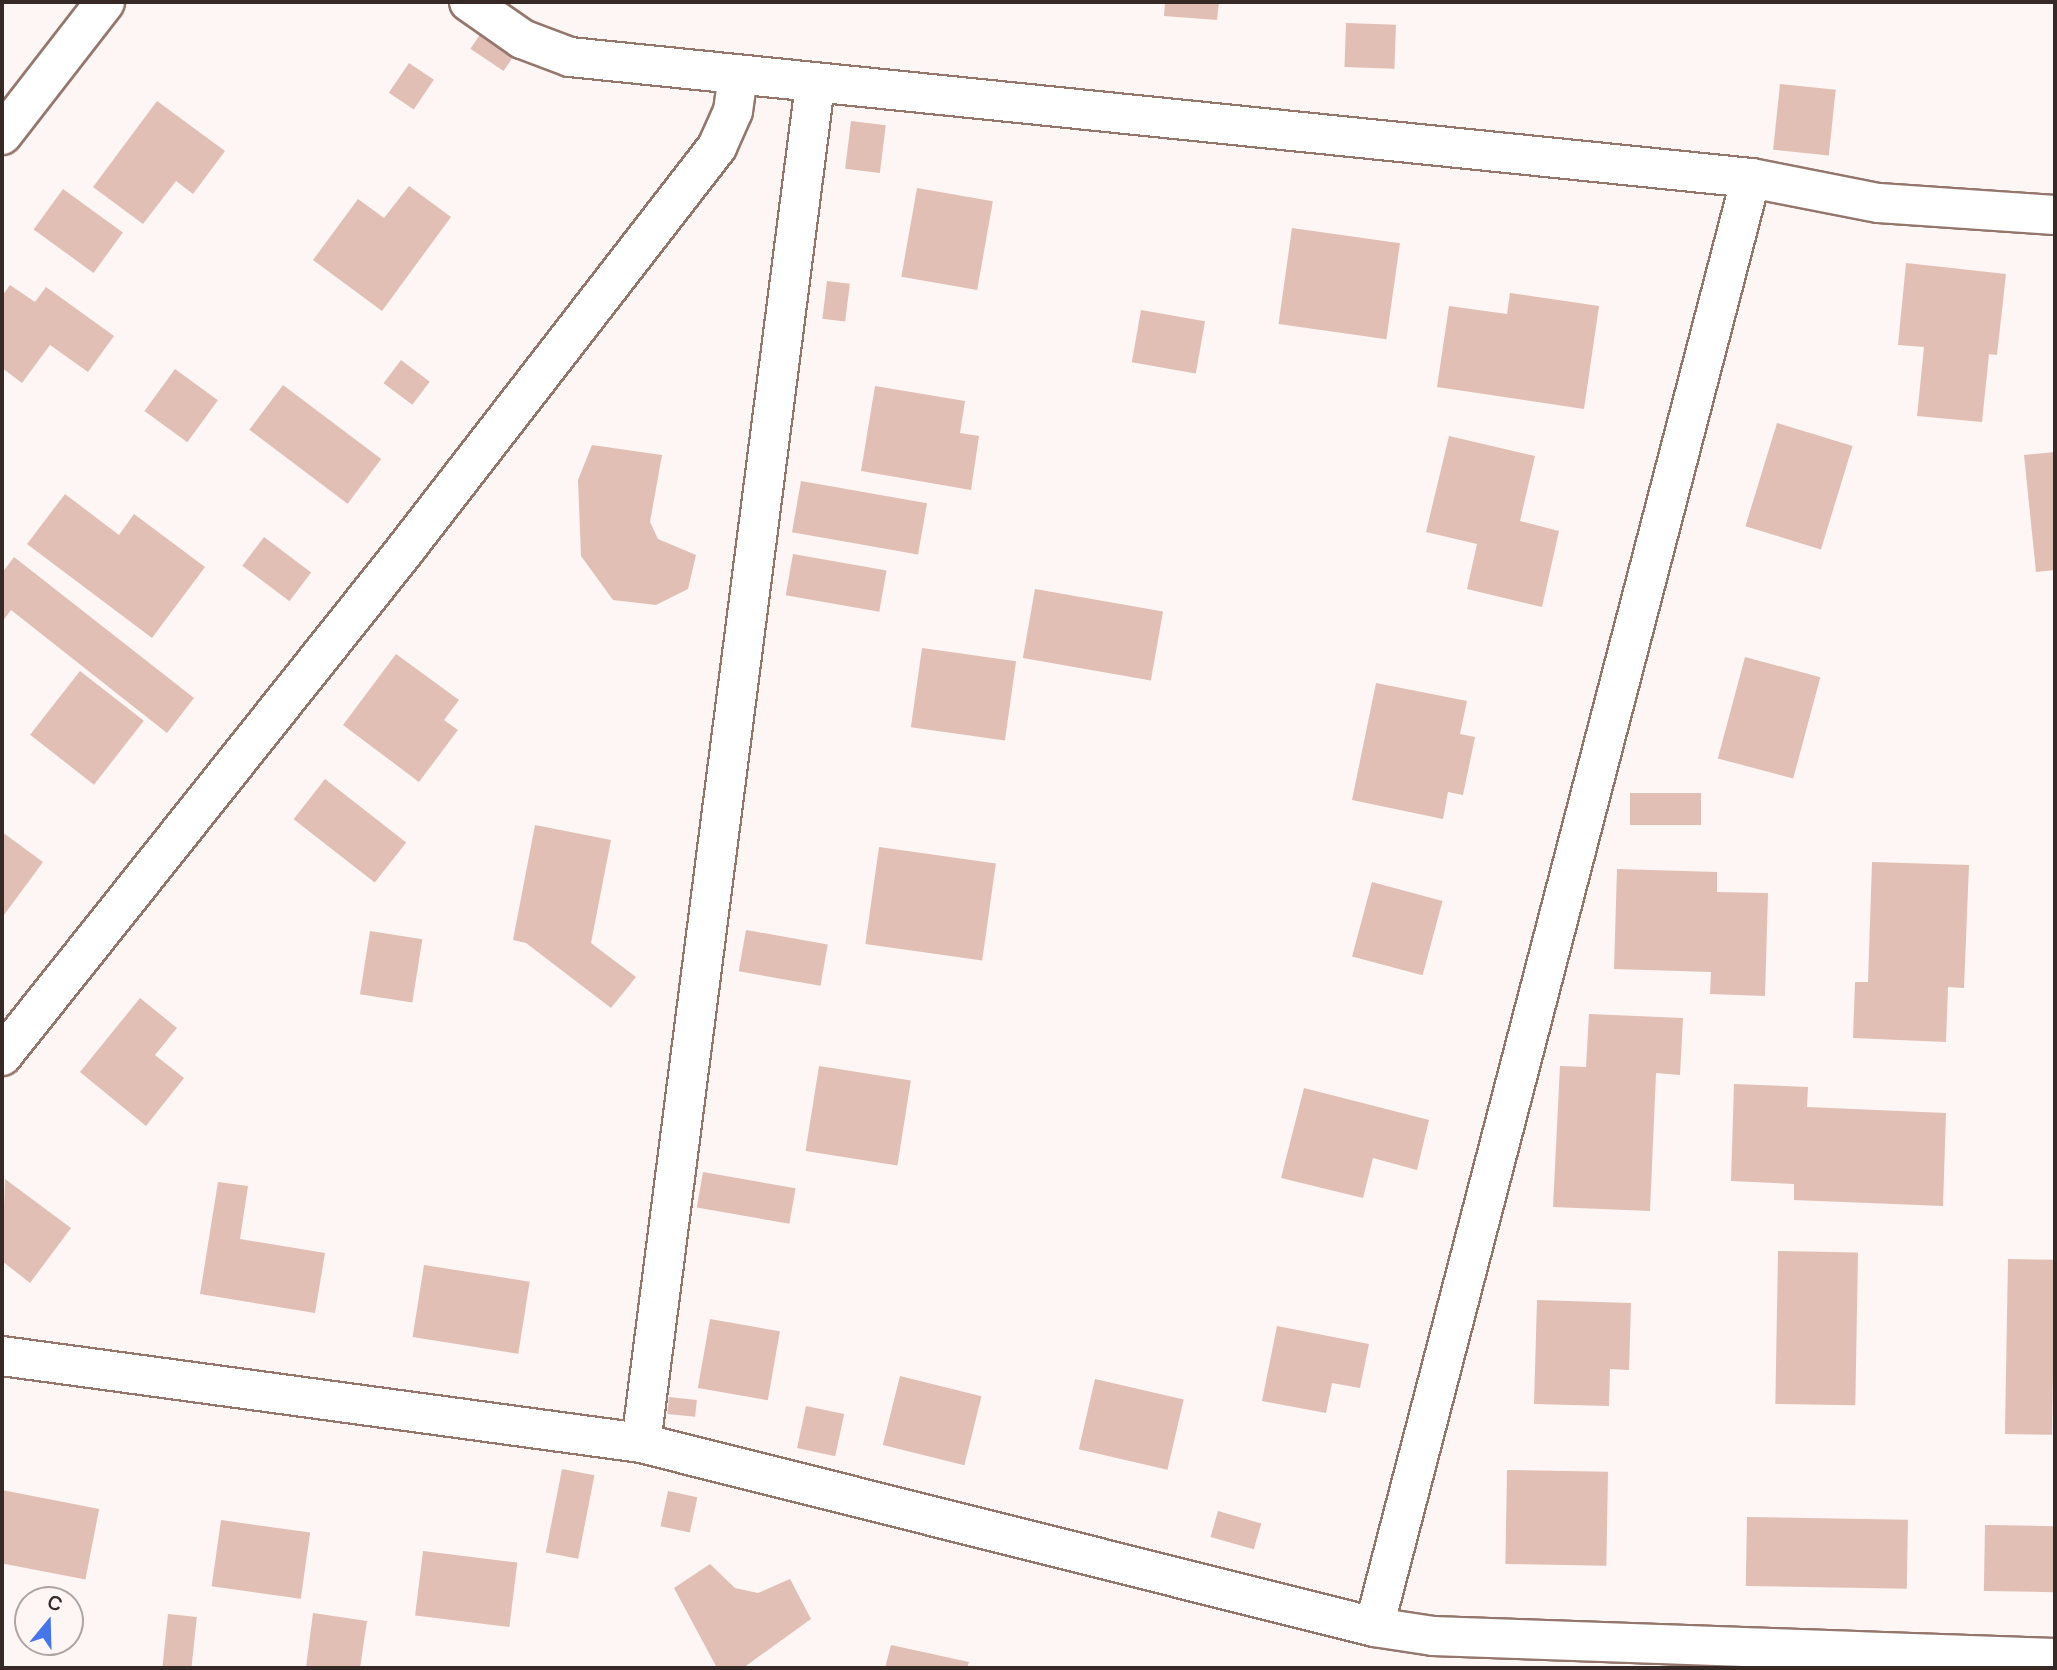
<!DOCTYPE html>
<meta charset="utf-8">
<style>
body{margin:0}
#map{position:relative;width:2057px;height:1670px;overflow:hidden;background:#fdf6f4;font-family:Manrope,sans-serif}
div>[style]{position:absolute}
.building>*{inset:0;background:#e1bfb5;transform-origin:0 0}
.roads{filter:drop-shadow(2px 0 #95766d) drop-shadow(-2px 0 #95766d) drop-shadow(0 2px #95766d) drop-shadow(0 -2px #95766d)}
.minor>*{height:38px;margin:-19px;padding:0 19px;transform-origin:19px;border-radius:19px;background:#fff}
span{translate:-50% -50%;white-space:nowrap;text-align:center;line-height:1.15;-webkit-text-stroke:6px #fdf6f4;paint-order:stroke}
.frame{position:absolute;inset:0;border:4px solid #372a26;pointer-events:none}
.north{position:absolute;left:14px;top:1586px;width:70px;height:70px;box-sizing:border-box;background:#fdf6f4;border:2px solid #aea4a2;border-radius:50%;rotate:19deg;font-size:19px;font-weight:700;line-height:28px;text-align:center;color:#372a26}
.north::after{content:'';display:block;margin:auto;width:24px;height:32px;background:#4575e7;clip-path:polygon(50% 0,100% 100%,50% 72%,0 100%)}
</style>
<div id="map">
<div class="building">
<i style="clip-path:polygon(1165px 2px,1219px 2px,1217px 20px,1164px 16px)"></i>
<i style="left:1346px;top:23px;width:50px;height:44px;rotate:2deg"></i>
<i style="left:481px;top:33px;width:40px;height:19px;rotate:34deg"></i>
<i style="left:409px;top:63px;width:30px;height:36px;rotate:34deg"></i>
<i style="left:1780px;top:84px;width:56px;height:66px;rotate:6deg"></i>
<i style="clip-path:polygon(157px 101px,225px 151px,193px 194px,176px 181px,143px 224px,93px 187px)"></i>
<i style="left:851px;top:121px;width:35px;height:48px;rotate:7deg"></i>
<i style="clip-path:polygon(409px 186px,451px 217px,382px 311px,313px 260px,358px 199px,384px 218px)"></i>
<i style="left:917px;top:188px;width:77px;height:90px;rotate:10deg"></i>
<i style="left:63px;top:189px;width:74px;height:50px;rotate:36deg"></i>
<i style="left:1292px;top:228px;width:109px;height:97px;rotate:8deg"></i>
<i style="clip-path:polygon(1906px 263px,2006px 274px,1997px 355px,1989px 354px,1982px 422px,1917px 416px,1924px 347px,1898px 345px)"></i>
<i style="left:827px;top:281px;width:23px;height:38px;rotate:7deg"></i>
<i style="clip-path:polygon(10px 285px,35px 302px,46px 287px,114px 336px,88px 372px,50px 345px,22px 383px,2px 368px,2px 296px)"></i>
<i style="clip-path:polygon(1510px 293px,1599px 306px,1584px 409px,1437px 387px,1449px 306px,1507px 314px)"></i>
<i style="left:1141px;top:310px;width:65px;height:53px;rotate:10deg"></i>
<i style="left:401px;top:360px;width:36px;height:29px;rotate:37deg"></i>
<i style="left:175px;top:369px;width:53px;height:52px;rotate:36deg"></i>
<i style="left:283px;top:385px;width:123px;height:56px;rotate:37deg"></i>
<i style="clip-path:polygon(875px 386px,965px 401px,960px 433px,979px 436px,971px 490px,861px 471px)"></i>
<i style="left:1777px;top:423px;width:79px;height:108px;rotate:17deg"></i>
<i style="clip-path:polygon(1449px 436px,1535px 456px,1520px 521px,1559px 531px,1542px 607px,1467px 589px,1477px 544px,1426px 532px)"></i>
<i style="clip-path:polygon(592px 445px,662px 455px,650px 522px,658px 539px,696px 555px,688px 589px,656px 605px,613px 600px,581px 556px,578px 480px)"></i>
<i style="clip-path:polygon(2055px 452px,2055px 570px,2036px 572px,2024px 455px)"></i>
<i style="left:801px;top:481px;width:128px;height:52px;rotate:10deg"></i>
<i style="clip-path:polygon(65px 494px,119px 535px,134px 514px,205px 567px,152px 638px,27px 544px)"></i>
<i style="left:264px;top:537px;width:59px;height:36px;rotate:37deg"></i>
<i style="left:793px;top:554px;width:95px;height:42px;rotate:10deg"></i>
<i style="clip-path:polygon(14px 557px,194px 698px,167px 733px,11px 610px,2px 622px,2px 573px)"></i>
<i style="left:1035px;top:589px;width:130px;height:70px;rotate:10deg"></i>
<i style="left:922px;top:648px;width:95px;height:80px;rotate:8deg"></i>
<i style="clip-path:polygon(396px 654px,459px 700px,444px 720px,458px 730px,419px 782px,343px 725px)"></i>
<i style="left:1745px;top:657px;width:78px;height:105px;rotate:15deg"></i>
<i style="left:80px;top:671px;width:81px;height:81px;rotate:38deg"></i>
<i style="clip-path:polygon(1376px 683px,1467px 701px,1460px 734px,1475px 737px,1463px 795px,1448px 792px,1443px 819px,1352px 800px)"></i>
<i style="left:325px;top:779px;width:103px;height:51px;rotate:38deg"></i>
<i style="left:1701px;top:793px;width:32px;height:71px;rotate:90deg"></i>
<i style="clip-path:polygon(535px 825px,611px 840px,591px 943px,636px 977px,611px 1008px,526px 943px,513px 940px)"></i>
<i style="clip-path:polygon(2px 832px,43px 862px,4px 915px,2px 913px)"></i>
<i style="left:879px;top:847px;width:118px;height:98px;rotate:8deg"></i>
<i style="clip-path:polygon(1872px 862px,1969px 865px,1964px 988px,1948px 987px,1946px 1042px,1853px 1038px,1855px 982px,1868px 982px)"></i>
<i style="clip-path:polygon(1617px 869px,1717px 872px,1717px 892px,1768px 893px,1765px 996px,1710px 994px,1711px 972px,1614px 969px)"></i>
<i style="left:1372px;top:882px;width:73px;height:77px;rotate:15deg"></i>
<i style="left:746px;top:930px;width:83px;height:42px;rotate:10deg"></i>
<i style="left:370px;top:931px;width:53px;height:64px;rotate:9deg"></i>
<i style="clip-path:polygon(140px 998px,177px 1028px,155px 1055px,184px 1078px,146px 1126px,80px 1072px)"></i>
<i style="clip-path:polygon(1589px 1014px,1683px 1018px,1680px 1075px,1656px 1073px,1650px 1211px,1553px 1207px,1560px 1066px,1586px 1067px)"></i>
<i style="left:819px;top:1066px;width:93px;height:86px;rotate:9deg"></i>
<i style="clip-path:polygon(1734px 1084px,1808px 1087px,1807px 1107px,1946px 1113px,1943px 1206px,1794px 1200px,1794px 1184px,1731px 1181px)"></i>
<i style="clip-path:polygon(1304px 1088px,1429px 1120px,1417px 1170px,1373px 1158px,1363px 1198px,1281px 1178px)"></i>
<i style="left:703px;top:1172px;width:94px;height:36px;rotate:10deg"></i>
<i style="clip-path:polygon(5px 1179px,71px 1228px,30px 1283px,2px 1261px)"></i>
<i style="clip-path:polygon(218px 1182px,248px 1186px,240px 1239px,325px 1253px,315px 1313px,200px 1294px)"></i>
<i style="left:1778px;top:1251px;width:80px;height:153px;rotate:1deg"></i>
<i style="left:2008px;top:1259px;width:47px;height:175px;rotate:1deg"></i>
<i style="left:424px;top:1265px;width:107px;height:73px;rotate:9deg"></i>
<i style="clip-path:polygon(1537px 1300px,1631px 1303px,1629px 1370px,1610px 1369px,1609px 1406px,1534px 1404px)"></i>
<i style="left:710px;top:1319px;width:71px;height:70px;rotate:10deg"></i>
<i style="clip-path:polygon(1277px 1326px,1369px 1344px,1360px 1388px,1332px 1383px,1326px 1413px,1262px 1401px)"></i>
<i style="left:900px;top:1376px;width:84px;height:71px;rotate:14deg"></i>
<i style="left:1095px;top:1379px;width:91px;height:72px;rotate:13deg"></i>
<i style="left:669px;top:1397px;width:28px;height:17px;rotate:6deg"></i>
<i style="left:806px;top:1406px;width:39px;height:43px;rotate:12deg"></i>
<i style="left:562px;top:1469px;width:33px;height:85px;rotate:11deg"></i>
<i style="left:1507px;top:1470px;width:101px;height:94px;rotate:1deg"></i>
<i style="left:2px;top:1490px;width:99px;height:72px;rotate:11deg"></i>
<i style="left:668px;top:1491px;width:30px;height:36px;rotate:12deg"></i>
<i style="left:1218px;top:1511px;width:45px;height:27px;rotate:16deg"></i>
<i style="left:1747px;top:1517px;width:161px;height:69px;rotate:1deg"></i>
<i style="left:221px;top:1520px;width:90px;height:67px;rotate:8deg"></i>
<i style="left:1985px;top:1525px;width:70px;height:66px;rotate:1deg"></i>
<i style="left:423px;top:1551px;width:95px;height:65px;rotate:7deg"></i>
<i style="clip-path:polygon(710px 1564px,735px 1588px,758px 1593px,790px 1579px,811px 1619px,743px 1668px,717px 1668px,674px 1588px)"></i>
<i style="clip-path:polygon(313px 1613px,367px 1621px,360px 1668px,306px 1668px)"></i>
<i style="left:168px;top:1614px;width:29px;height:54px;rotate:6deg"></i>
<i style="clip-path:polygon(891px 1645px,969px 1662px,967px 1668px,885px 1668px)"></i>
</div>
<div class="roads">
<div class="minor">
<i style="left:469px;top:2px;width:65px;rotate:34.9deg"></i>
<i style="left:522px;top:39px;width:51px;rotate:20.6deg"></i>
<i style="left:570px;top:57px;width:1187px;rotate:5.85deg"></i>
<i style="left:1751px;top:178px;width:130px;rotate:11.1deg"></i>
<i style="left:1879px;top:203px;width:176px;rotate:3.9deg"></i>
<i style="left:2px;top:135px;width:168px;rotate:-52.2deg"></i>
<i style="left:2px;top:1056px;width:647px;rotate:-51.46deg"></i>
<i style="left:405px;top:550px;width:510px;rotate:-52.25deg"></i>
<i style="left:717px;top:147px;width:39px;rotate:-66deg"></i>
<i style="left:733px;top:111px;width:36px;rotate:-82deg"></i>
<i style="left:2px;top:1356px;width:645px;rotate:7.75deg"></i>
<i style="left:641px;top:1443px;width:756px;rotate:14.09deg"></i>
<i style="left:1374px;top:1627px;width:60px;rotate:8.7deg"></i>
<i style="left:1433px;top:1636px;width:622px;rotate:2.03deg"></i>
<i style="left:641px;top:1443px;width:1370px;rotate:-82.7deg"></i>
<i style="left:1374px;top:1627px;width:1497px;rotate:-75.42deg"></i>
</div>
</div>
<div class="frame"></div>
<div class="north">С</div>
</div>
